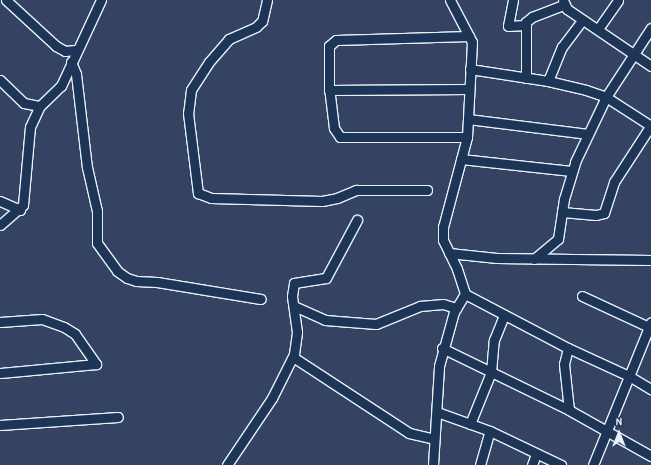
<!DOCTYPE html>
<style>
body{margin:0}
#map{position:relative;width:651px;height:465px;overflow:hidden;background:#344361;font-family:"Patrick Hand",sans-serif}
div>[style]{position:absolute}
.roads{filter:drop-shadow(1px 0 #e8f1f8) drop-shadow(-1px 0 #e8f1f8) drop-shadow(0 1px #e8f1f8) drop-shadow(0 -1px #e8f1f8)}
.minor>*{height:9px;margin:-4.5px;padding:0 4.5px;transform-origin:4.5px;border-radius:4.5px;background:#1d3557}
span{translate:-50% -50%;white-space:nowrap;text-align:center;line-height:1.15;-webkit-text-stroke:3px #1d3557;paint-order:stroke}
.north{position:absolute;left:599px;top:413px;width:40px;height:40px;-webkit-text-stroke:3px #1d3557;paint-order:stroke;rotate:0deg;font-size:11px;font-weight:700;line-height:16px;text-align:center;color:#e8f1f8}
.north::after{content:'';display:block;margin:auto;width:14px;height:18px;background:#e8f1f8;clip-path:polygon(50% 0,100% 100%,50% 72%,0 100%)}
</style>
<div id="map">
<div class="roads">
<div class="minor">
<i style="left:6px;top:0;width:68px;rotate:42.6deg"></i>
<i style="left:56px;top:46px;width:10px;rotate:29deg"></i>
<i style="left:65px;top:51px;width:10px;rotate:-6deg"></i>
<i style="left:267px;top:0;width:22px;rotate:103deg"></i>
<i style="left:262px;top:21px;width:8px;rotate:135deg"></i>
<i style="left:256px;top:27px;width:30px;rotate:156deg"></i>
<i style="left:229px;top:39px;width:30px;rotate:131deg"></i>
<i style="left:209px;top:62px;width:33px;rotate:123deg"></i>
<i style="left:191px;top:90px;width:23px;rotate:97deg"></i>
<i style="left:188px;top:113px;width:81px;rotate:82.9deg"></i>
<i style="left:198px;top:193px;width:14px;rotate:21deg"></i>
<i style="left:211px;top:198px;width:111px;rotate:1.5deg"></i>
<i style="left:322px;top:201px;width:15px;rotate:-11deg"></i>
<i style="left:337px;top:198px;width:21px;rotate:-23deg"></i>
<i style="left:356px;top:190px;width:71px"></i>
<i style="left:450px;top:0;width:47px;rotate:62.4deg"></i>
<i style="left:472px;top:42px;width:95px;rotate:93deg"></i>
<i style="left:467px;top:137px;width:93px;rotate:104.9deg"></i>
<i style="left:443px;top:227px;width:13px;rotate:90deg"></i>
<i style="left:443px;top:240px;width:32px;rotate:64deg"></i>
<i style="left:457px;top:269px;width:26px;rotate:72deg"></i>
<i style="left:465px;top:294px;width:116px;rotate:27.7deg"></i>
<i style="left:568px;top:348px;width:67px;rotate:24.7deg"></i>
<i style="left:629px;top:376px;width:26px;rotate:31deg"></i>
<i style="left:513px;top:0;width:26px;rotate:101deg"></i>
<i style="left:508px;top:26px;width:17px;rotate:-3deg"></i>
<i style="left:563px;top:0;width:10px;rotate:66deg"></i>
<i style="left:567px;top:9px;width:102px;rotate:34.2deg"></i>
<i style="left:598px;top:29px;width:35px;rotate:-55deg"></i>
<i style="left:71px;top:62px;width:13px;rotate:67deg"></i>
<i style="left:76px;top:74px;width:94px;rotate:83.3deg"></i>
<i style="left:87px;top:167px;width:45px;rotate:77.2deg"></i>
<i style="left:97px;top:211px;width:32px;rotate:90deg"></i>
<i style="left:97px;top:243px;width:34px;rotate:54deg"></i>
<i style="left:117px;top:271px;width:12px;rotate:35deg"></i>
<i style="left:127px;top:278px;width:9px;rotate:18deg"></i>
<i style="left:136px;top:281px;width:21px;rotate:3deg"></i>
<i style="left:157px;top:282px;width:105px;rotate:9.3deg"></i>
<i style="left:470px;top:69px;width:79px;rotate:8.7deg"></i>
<i style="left:548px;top:81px;width:39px;rotate:13deg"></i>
<i style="left:586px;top:90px;width:21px;rotate:19deg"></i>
<i style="left:606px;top:97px;width:54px;rotate:32.8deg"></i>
<i style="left:526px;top:78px;width:56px;rotate:-90deg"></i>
<i style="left:526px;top:22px;width:8px;rotate:-40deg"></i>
<i style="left:532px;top:17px;width:34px;rotate:-21deg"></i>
<i style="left:0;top:80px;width:33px;rotate:44deg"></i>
<i style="left:24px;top:103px;width:16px;rotate:11deg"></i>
<i style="left:40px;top:106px;width:29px;rotate:-44deg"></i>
<i style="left:61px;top:86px;width:95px;rotate:-65.1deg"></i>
<i style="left:548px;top:81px;width:37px;rotate:-68deg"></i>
<i style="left:562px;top:47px;width:34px;rotate:-53deg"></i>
<i style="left:329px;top:90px;width:139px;rotate:-0.4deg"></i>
<i style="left:468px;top:119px;width:121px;rotate:7.1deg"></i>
<i style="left:467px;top:137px;width:127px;rotate:180deg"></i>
<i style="left:340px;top:137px;width:11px;rotate:-124deg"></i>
<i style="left:334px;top:128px;width:38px;rotate:-97deg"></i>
<i style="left:329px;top:90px;width:44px;rotate:-90deg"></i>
<i style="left:329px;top:46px;width:9px;rotate:-41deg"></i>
<i style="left:336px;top:40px;width:133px;rotate:-1.7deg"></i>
<i style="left:461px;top:159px;width:111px;rotate:6.2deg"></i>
<i style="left:0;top:201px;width:22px;rotate:24deg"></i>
<i style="left:562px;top:212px;width:34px;rotate:5deg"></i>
<i style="left:596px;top:215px;width:8px;rotate:-14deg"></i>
<i style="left:604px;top:213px;width:33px;rotate:-72deg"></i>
<i style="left:614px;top:182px;width:68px;rotate:-57deg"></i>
<i style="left:0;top:225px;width:30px;rotate:-41deg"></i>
<i style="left:23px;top:205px;width:78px;rotate:-84.9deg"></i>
<i style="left:30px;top:127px;width:23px;rotate:-65deg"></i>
<i style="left:449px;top:253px;width:48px;rotate:5.9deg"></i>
<i style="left:497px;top:258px;width:154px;rotate:0.7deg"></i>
<i style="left:534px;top:259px;width:31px;rotate:-40deg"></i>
<i style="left:558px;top:239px;width:40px;rotate:-81.5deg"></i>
<i style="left:564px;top:199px;width:39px;rotate:-73deg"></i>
<i style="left:575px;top:162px;width:72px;rotate:-64.5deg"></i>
<i style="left:606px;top:97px;width:82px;rotate:-56.9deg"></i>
<i style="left:582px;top:296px;width:76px;rotate:24.9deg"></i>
<i style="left:294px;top:306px;width:34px;rotate:24deg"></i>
<i style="left:325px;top:320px;width:51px;rotate:4.5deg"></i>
<i style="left:376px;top:324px;width:48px;rotate:-22.2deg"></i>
<i style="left:420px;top:306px;width:23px;rotate:-5deg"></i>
<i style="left:443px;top:304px;width:14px;rotate:17deg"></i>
<i style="left:0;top:322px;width:42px;rotate:-4.1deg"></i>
<i style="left:42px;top:319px;width:23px;rotate:20deg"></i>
<i style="left:64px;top:327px;width:13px;rotate:32deg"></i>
<i style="left:75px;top:334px;width:37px;rotate:55deg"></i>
<i style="left:96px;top:364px;width:96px;rotate:174.6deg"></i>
<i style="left:442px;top:348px;width:141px;rotate:26deg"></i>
<i style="left:569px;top:410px;width:94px;rotate:29.3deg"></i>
<i style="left:568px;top:348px;width:16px;rotate:104deg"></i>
<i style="left:564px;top:364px;width:46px;rotate:83.8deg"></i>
<i style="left:293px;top:357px;width:139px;rotate:33.2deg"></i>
<i style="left:409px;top:433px;width:26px;rotate:13deg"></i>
<i style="left:437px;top:412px;width:56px;rotate:19.7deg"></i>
<i style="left:490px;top:431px;width:79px;rotate:25.6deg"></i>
<i style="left:470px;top:424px;width:56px;rotate:-68deg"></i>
<i style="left:491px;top:372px;width:32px;rotate:-85deg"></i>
<i style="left:494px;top:340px;width:27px;rotate:-68deg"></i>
<i style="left:0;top:425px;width:118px;rotate:-3.9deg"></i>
<i style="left:227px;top:465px;width:81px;rotate:-56.1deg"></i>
<i style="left:272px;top:398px;width:49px;rotate:-63.4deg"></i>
<i style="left:294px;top:354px;width:22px;rotate:-82deg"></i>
<i style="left:297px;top:332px;width:36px;rotate:-98deg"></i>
<i style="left:292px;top:296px;width:13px;rotate:-81deg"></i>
<i style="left:294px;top:283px;width:32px;rotate:-9deg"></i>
<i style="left:326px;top:278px;width:66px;rotate:-61.9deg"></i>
<i style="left:433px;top:465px;width:99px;rotate:-86.5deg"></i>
<i style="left:439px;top:366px;width:56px;rotate:-74.5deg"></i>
<i style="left:454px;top:312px;width:21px;rotate:-59deg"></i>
<i style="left:480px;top:465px;width:35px;rotate:-74deg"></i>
<i style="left:532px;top:465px;width:12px;rotate:-70deg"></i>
<i style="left:593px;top:465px;width:154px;rotate:-67.9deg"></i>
</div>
</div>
<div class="north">N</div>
</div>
